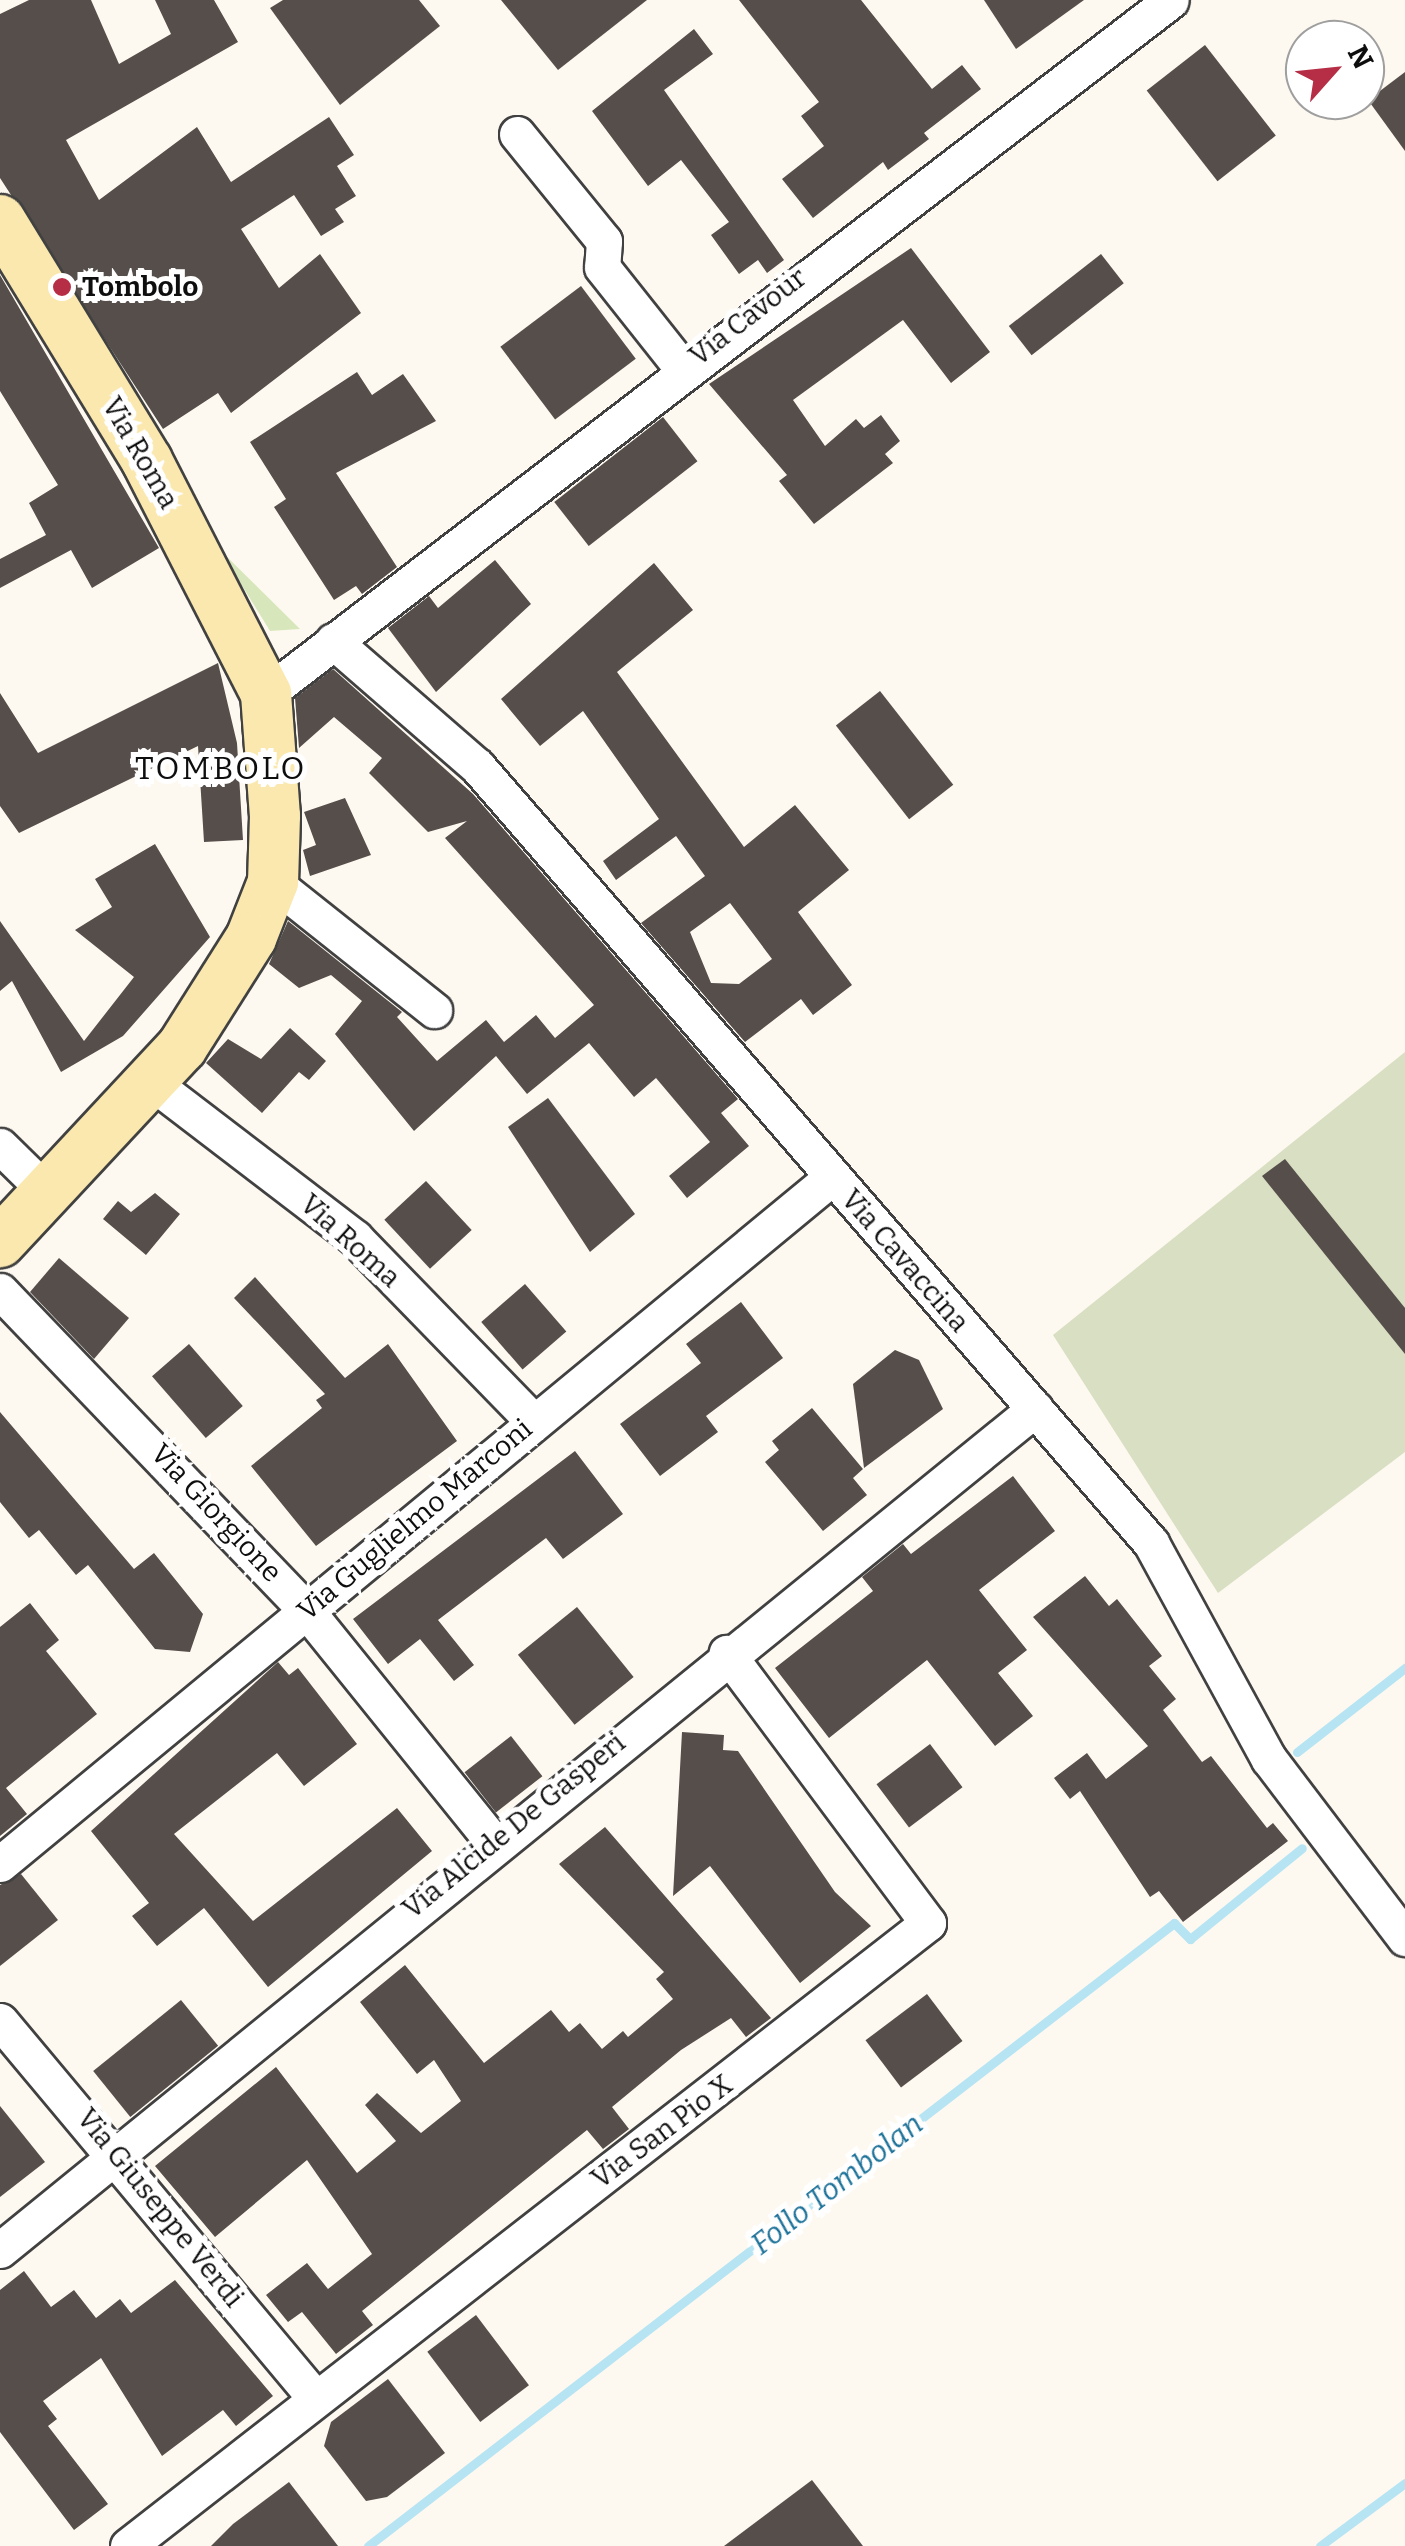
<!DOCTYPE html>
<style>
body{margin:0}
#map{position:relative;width:1405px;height:2546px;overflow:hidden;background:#fef9f0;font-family:Bitter,serif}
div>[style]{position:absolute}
.green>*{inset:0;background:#d7e7bb}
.cemetery>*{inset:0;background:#d9dfc2}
.stream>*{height:9px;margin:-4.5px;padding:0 4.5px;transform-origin:4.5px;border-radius:4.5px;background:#b7e4f3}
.building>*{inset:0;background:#564e4b;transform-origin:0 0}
.roads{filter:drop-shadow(2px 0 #414141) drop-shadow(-2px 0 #414141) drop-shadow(0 2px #414141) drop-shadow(0 -2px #414141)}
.street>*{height:35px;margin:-17.5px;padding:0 17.5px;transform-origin:17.5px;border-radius:17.5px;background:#fff}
.secondary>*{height:50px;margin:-25px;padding:0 25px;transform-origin:25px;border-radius:25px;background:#fae8af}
.dots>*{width:28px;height:28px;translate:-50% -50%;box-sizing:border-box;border:5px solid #fff;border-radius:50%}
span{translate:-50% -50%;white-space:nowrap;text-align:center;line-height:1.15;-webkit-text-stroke:10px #fff;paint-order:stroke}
.poi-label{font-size:28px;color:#0e0e0e;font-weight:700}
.left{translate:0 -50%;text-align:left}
.street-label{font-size:28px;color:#0e0e0e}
.water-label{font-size:30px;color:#1e7299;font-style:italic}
.quarter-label{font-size:32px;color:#0e0e0e;letter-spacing:2.5px}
.north{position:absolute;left:1285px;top:20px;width:100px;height:100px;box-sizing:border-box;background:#fff;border:2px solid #9f9f9f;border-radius:50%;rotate:63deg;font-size:28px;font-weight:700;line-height:40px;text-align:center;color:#0e0e0e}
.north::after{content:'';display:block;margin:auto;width:35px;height:45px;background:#b62e45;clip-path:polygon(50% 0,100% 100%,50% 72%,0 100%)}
</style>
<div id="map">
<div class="green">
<i style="clip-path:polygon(220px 550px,300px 629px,270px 631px)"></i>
</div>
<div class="cemetery">
<i style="clip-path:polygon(1405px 1052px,1405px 1452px,1218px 1593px,1053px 1335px)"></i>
</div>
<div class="stream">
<i style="left:1297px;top:1752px;width:137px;rotate:-37.9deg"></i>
<i style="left:368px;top:2546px;width:1019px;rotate:-37.7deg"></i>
<i style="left:1174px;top:1923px;width:23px;rotate:45deg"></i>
<i style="left:1190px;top:1939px;width:144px;rotate:-39.1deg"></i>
<i style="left:1320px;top:2546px;width:106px;rotate:-36.5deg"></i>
</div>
<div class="building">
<i style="clip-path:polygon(29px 0,91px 0,119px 64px,171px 34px,155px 0,214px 0,238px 42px,66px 140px,99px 200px,197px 127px,231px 182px,329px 117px,354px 155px,337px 166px,356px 196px,335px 209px,344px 222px,321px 236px,294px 195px,241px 229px,279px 288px,320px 254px,361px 313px,231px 413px,218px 393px,163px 429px,0 178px,0 14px)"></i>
<i style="clip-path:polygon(283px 0,419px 0,440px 26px,340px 105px,270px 8px)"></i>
<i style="clip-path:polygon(501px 0,647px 0,558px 70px)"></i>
<i style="clip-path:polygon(739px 0,861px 0,932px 89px,962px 65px,981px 89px,924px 133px,929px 139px,888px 170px,883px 162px,813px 218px,782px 179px,824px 146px,801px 116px,819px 102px)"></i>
<i style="clip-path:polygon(984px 0,1084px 0,1016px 49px)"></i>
<i style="clip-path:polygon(694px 29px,713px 54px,664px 90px,784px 260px,767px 273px,758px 260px,739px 274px,711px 235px,729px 222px,681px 160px,648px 186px,592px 111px)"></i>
<i style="left:1205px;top:45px;width:115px;height:74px;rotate:52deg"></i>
<i style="clip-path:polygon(1405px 72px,1405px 151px,1368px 100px)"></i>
<i style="clip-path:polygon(911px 248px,990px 352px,951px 383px,903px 320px,793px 400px,825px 446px,856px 419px,864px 428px,881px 415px,900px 441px,885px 454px,893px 463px,814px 524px,779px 481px,787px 475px,709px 384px)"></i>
<i style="left:1101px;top:254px;width:37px;height:117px;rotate:52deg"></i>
<i style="clip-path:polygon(0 275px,159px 548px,92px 588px,71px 550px,0 588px,0 559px,46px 535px,29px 503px,58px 485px,0 391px)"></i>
<i style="left:581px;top:286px;width:91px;height:101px;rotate:53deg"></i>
<i style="clip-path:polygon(357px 372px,372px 395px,403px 374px,436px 421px,336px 473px,397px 567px,362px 594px,356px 586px,334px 600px,274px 507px,286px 499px,250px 442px)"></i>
<i style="left:663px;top:417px;width:56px;height:138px;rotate:52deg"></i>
<i style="clip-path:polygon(495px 560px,531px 604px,436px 692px,388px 628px,429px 596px,438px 608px)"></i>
<i style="clip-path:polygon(evenodd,654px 563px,693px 610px,617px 672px,744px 847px,795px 805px,849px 870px,798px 912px,852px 985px,813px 1015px,801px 999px,745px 1042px,641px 923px,705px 876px,676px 836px,616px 880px,603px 861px,659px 819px,583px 711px,540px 746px,501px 699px,654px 563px,730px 903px,772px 959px,739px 984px,711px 983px,690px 932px,730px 903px)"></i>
<i style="clip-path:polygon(218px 663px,237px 743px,243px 840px,204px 842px,198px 746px,19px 833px,0 806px,0 693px,38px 753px)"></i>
<i style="clip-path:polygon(333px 669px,473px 794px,738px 1099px,721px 1113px,749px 1146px,687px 1198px,669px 1176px,710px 1142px,656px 1078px,634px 1097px,589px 1043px,527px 1094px,496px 1056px,414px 1131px,335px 1034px,362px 1001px,331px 975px,299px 988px,269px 964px,288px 921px,402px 1012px,397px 1017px,437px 1061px,486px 1020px,504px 1042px,536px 1015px,555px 1038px,594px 1005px,445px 838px,467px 821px,428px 832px,369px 773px,382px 758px,334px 717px,299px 748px,295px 698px)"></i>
<i style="left:880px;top:691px;width:119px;height:56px;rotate:52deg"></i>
<i style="clip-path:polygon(345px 798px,371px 855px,310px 876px,303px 850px,316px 845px,304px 812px)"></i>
<i style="clip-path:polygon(155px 844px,210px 937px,123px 1036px,61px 1072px,12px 981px,0 991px,0 921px,84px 1041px,134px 977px,75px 930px,112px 907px,95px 879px)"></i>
<i style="clip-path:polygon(290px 1028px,326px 1061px,309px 1080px,299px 1072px,262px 1113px,206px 1063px,228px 1039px,261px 1059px)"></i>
<i style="clip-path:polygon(548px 1098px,635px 1214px,590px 1252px,508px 1127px)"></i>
<i style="clip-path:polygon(1285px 1159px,1405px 1308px,1405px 1354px,1262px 1176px)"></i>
<i style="left:426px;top:1181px;width:67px;height:57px;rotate:47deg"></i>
<i style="clip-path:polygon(155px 1193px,180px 1214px,146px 1255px,103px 1219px,118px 1201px,131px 1212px)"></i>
<i style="clip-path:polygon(59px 1258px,129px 1318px,94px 1359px,30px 1292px)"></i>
<i style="clip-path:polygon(255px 1277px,345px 1378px,388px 1344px,457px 1441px,316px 1546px,251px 1466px,322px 1408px,316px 1400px,325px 1394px,234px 1298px)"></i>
<i style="left:525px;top:1284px;width:63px;height:58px;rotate:49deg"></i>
<i style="clip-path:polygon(741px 1302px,783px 1358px,706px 1416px,718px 1432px,660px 1476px,620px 1424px,701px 1363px,686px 1344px)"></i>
<i style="left:189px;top:1344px;width:82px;height:49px;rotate:49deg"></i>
<i style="clip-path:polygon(895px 1350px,919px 1360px,943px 1409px,864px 1468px,853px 1384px)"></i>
<i style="clip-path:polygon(812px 1408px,863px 1469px,853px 1478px,867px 1495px,823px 1531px,765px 1462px,779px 1450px,772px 1441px)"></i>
<i style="clip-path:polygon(0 1412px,134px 1569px,154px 1553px,203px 1614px,190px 1652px,155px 1649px,88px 1565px,76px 1575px,39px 1530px,29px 1538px,0 1502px)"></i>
<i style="clip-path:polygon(575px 1451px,623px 1514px,563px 1559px,546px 1538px,438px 1620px,474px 1665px,454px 1681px,420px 1639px,388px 1664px,353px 1619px)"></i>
<i style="clip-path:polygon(1013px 1476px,1055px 1531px,979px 1590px,1027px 1650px,998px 1673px,1033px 1716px,995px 1746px,927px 1660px,829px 1738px,775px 1668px,873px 1591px,862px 1577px,903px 1544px,911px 1554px)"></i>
<i style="clip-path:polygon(1085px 1576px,1109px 1606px,1117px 1599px,1162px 1656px,1149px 1666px,1176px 1699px,1163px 1710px,1202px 1762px,1211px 1756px,1267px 1828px,1273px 1823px,1288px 1841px,1183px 1922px,1159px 1891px,1150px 1897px,1080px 1791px,1070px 1799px,1054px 1778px,1087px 1753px,1106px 1779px,1148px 1746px,1033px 1617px)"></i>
<i style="clip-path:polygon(30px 1603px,59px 1640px,46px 1651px,97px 1714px,6px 1788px,27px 1814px,0 1836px,0 1627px)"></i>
<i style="left:577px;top:1607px;width:90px;height:76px;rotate:51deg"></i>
<i style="clip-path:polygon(278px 1662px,289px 1675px,298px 1668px,357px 1744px,304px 1786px,277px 1753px,174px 1834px,253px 1921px,397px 1808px,432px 1851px,268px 1987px,204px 1908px,157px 1946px,132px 1916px,149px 1903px,91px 1831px)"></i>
<i style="clip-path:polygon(682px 1732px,724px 1735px,723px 1750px,738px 1751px,835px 1892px,871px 1926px,800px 1983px,710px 1866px,673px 1896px)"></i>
<i style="left:511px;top:1736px;width:51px;height:59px;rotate:52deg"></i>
<i style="left:930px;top:1744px;width:54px;height:67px;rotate:53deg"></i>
<i style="clip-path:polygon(605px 1827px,771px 2018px,746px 2037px,731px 2018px,681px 2050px,612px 2107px,629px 2129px,603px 2149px,587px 2130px,362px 2311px,373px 2325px,336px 2354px,302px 2312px,288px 2322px,266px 2295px,307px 2263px,328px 2289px,372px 2254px,307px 2160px,215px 2237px,155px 2166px,276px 2067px,357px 2173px,396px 2141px,365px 2105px,377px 2093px,421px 2133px,461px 2101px,434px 2060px,417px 2074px,360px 2002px,405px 1965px,484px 2063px,551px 2010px,569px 2032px,580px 2023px,602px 2049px,623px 2031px,628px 2037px,673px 1999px,656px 1979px,664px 1972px,559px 1864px)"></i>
<i style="clip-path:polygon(21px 1874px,58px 1920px,0 1966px,0 1885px)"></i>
<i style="left:927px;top:1994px;width:59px;height:77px;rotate:53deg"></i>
<i style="left:181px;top:2000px;width:59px;height:113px;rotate:51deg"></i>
<i style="clip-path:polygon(0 2106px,45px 2162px,0 2197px)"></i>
<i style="clip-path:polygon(24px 2271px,51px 2307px,74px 2290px,96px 2318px,120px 2299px,131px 2313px,175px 2280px,273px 2396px,236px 2426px,223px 2410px,162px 2456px,101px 2358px,43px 2401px,57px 2419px,48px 2426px,108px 2504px,74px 2530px,0 2432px,0 2290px)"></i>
<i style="left:476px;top:2315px;width:88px;height:61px;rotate:53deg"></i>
<i style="clip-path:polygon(388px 2379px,445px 2453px,387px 2497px,366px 2501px,324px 2446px,331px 2422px)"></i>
<i style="clip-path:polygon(812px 2480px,863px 2546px,724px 2546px)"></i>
<i style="clip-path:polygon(289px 2482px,338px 2546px,211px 2546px,233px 2524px)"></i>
</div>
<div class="roads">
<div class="street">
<i style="left:517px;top:134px;width:138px;rotate:50.9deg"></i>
<i style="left:604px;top:241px;width:26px;rotate:94deg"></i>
<i style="left:602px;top:267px;width:129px;rotate:51.6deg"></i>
<i style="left:333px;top:641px;width:191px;rotate:41deg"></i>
<i style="left:477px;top:766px;width:1029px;rotate:49.06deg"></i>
<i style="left:1151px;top:1543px;width:246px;rotate:61.4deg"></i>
<i style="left:1269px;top:1759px;width:225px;rotate:52.8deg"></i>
<i style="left:266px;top:694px;width:1140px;rotate:-37.48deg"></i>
<i style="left:273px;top:882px;width:206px;rotate:38.5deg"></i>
<i style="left:150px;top:1081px;width:258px;rotate:37.4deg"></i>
<i style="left:355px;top:1238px;width:255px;rotate:45.8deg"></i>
<i style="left:0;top:1146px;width:66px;rotate:44.4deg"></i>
<i style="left:0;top:1291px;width:442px;rotate:46.2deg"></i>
<i style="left:306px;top:1610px;width:298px;rotate:51.1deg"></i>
<i style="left:0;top:1864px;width:1078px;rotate:-39.54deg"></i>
<i style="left:0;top:2021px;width:491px;rotate:50.1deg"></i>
<i style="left:0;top:2250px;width:1334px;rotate:-39.1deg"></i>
<i style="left:128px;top:2546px;width:1014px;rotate:-37.91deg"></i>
<i style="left:928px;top:1923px;width:337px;rotate:-126.7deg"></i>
</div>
<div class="secondary">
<i style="left:0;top:220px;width:282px;rotate:58.6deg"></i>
<i style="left:147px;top:461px;width:262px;rotate:62.9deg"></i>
<i style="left:266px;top:694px;width:122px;rotate:85.8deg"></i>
<i style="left:275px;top:816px;width:66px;rotate:91.7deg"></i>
<i style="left:273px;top:882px;width:60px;rotate:111.4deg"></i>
<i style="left:251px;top:938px;width:129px;rotate:122.3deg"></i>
<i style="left:182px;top:1047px;width:267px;rotate:133deg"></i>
</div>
</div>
<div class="dots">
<i style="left:62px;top:287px;background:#b62e45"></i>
</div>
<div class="poi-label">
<span class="left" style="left:82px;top:287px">Tombolo</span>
</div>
<div class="street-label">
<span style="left:748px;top:317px;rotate:-38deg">Via Cavour</span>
<span style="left:140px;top:453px;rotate:60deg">Via Roma</span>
<span style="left:350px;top:1241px;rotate:42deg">Via Roma</span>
<span style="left:905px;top:1261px;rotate:49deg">Via Cavaccina</span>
<span style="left:216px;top:1513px;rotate:47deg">Via Giorgione</span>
<span style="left:415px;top:1520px;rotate:-40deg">Via Guglielmo Marconi</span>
<span style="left:514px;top:1826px;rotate:-39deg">Via Alcide De Gasperi</span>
<span style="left:662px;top:2132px;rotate:-37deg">Via San Pio X</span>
<span style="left:160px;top:2208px;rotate:51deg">Via Giuseppe Verdi</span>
</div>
<div class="water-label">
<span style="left:837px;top:2184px;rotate:-38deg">Follo Tombolan</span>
</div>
<div class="quarter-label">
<span style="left:221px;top:768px">TOMBOLO</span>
</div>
<div class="north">N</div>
</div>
